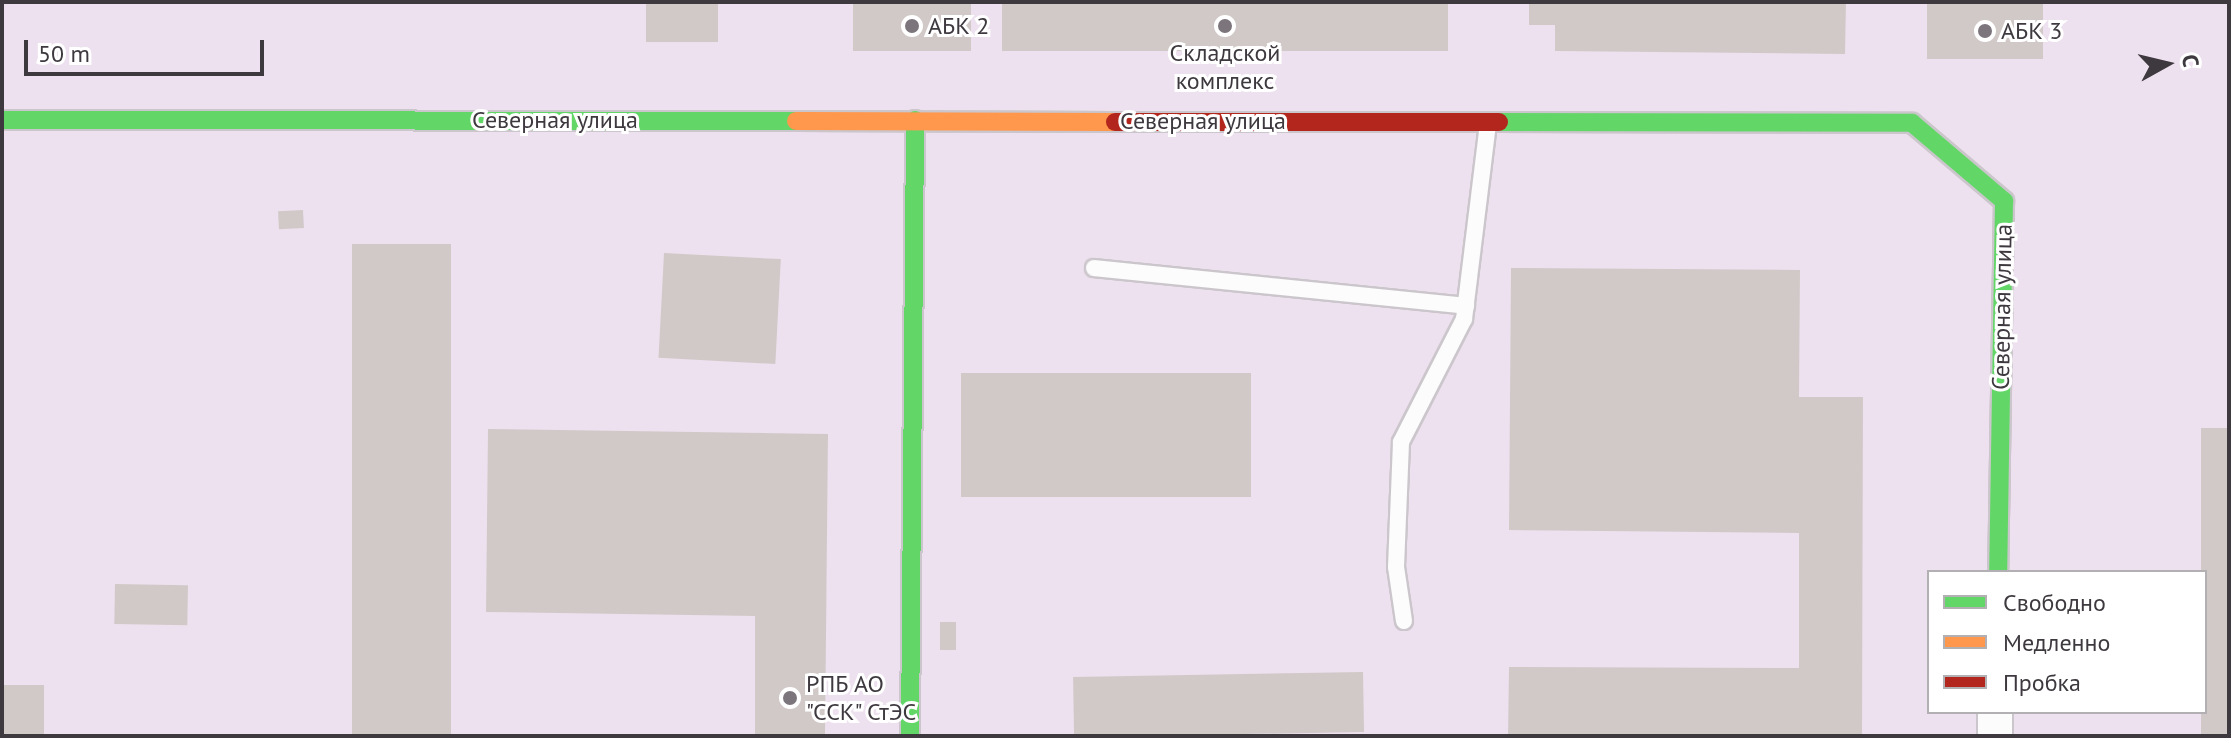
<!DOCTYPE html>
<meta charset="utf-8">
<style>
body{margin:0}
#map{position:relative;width:2231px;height:738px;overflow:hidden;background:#eee8ee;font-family:"PT Sans",sans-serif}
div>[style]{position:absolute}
.built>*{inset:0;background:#eee1ef}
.building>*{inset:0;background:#d1c9c8;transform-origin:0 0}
.roads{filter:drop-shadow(2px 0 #cbc6cb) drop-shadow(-2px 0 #cbc6cb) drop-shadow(0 2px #cbc6cb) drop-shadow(0 -2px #cbc6cb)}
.lane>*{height:16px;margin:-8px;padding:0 8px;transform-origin:8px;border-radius:8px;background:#fcfcfc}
.street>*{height:34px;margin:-17px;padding:0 17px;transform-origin:17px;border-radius:17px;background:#fcfcfc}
.fast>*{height:18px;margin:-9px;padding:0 9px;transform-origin:9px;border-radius:9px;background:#63d668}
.slow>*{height:18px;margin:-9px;padding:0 9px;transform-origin:9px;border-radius:9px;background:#ff974d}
.jam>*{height:18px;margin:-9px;padding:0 9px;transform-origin:9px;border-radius:9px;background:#b3261e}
.dots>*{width:22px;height:22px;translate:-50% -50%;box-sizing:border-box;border:4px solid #fff;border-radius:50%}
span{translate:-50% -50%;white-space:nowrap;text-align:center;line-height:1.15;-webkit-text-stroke:6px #fff;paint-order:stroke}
.poi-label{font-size:24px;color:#3e393f}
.left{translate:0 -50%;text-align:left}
.street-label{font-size:24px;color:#3e393f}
.frame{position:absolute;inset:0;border:4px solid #3e393f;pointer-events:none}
.legend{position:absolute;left:1927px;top:570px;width:280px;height:144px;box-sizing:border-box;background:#fff;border:2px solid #b2b0b2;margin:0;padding:10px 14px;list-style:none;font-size:24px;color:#3e393f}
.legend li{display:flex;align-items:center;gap:16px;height:40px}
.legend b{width:40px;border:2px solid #b2b0b2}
.north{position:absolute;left:2127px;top:24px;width:80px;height:80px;-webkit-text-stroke:6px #fff;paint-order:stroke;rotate:82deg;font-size:22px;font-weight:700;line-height:32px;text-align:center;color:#3e393f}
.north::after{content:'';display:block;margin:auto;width:28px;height:36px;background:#3e393f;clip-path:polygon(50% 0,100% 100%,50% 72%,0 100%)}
.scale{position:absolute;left:24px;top:40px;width:240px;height:36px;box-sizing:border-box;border:4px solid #3e393f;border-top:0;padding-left:10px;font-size:24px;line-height:28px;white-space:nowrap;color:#3e393f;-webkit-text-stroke:6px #fff;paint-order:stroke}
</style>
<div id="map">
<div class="built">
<i style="clip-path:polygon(evenodd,2px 2px,2229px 2px,2229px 736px,2px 736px,2px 2px,1929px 572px,2205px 572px,2205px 712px,1929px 712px,1929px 572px)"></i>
</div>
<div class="building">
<i style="left:646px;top:2px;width:72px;height:40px"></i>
<i style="left:853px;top:2px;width:118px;height:49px"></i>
<i style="left:1002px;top:2px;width:446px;height:49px"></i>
<i style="clip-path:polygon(1529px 2px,1846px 2px,1845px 54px,1555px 51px,1555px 25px,1529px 25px)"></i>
<i style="left:1927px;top:2px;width:116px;height:57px"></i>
<i style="left:303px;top:210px;width:18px;height:25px;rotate:87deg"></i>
<i style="left:352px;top:244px;width:99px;height:492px"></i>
<i style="left:664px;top:253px;width:117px;height:105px;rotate:3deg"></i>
<i style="clip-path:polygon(1511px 268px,1800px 270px,1799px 397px,1863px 397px,1862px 736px,1508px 736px,1509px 667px,1799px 668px,1799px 533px,1509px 530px)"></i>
<i style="left:961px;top:373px;width:290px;height:124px"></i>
<i style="left:2201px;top:428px;width:28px;height:308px"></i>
<i style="clip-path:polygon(488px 429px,828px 434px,825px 736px,755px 736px,755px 616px,486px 612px)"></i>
<i style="left:115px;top:584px;width:73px;height:40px;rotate:1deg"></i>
<i style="left:940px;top:622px;width:16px;height:28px"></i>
<i style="left:1363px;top:672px;width:60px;height:290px;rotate:89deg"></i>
<i style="left:2px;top:685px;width:42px;height:51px"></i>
</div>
<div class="roads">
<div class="lane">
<i style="left:1094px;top:268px;width:374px;rotate:5.8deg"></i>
<i style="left:1404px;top:621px;width:55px;rotate:-98.4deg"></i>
<i style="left:1396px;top:567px;width:125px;rotate:-87.7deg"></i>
<i style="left:1401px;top:442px;width:138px;rotate:-62.9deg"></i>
<i style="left:1464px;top:319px;width:197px;rotate:-83deg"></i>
</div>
<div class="street">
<i style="left:1995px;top:736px;width:24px;rotate:-90deg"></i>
</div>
<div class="fast">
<i style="left:2px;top:120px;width:794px;rotate:0.07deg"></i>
<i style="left:1499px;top:122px;width:413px;rotate:0.1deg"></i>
<i style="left:1912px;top:123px;width:121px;rotate:40.3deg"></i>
<i style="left:2004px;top:201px;width:371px;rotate:90.9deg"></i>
<i style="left:910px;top:736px;width:616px;rotate:-89.53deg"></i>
</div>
<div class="slow">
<i style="left:796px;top:121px;width:319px;rotate:0.2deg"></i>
</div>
<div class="jam">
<i style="left:1115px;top:122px;width:384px"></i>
</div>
</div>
<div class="dots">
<i style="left:912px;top:26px;background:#7c767c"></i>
<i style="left:1225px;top:26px;background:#7c767c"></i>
<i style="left:1985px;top:31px;background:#7c767c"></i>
<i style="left:790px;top:698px;background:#7c767c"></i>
</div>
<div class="poi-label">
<span class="left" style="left:928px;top:26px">АБК 2</span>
<span class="left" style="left:2001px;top:31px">АБК 3</span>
<span style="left:1225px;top:67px">Складской<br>комплекс</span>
<span class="left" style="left:806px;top:698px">РПБ АО<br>"ССК" СтЭС</span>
</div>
<div class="street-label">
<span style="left:555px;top:120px">Северная улица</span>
<span style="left:1203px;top:121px">Северная улица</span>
<span style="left:2002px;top:307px;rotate:-89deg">Северная улица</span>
</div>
<div class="frame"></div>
<ul class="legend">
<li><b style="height:10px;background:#63d668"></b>Свободно</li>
<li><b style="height:10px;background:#ff974d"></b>Медленно</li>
<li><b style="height:10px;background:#b3261e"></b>Пробка</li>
</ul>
<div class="north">С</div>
<div class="scale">50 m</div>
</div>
